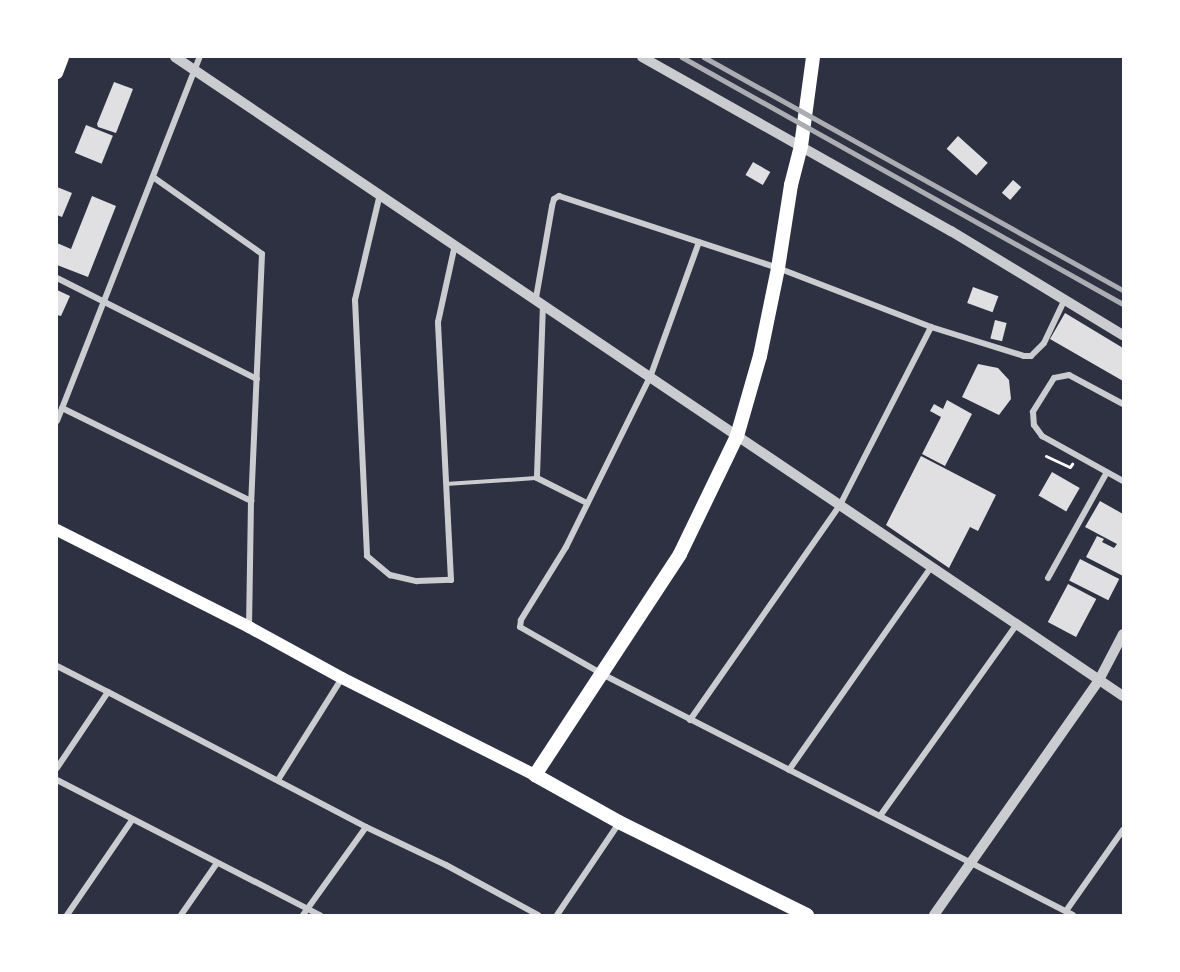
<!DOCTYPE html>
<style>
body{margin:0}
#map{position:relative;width:1180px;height:972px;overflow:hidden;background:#2d3142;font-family:Arial,sans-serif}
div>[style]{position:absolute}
.building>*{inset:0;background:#e0e0e3;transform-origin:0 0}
.path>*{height:3px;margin:-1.5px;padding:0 1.5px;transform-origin:1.5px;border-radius:1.5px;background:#fff}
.service>*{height:4px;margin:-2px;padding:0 2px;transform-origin:2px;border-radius:2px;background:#caccd0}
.minor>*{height:6px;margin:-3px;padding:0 3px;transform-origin:3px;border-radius:3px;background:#caccd0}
.tertiary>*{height:10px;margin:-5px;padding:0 5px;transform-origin:5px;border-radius:5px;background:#caccd0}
.secondary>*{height:12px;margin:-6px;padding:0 6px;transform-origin:6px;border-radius:6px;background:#fff}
.primary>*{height:14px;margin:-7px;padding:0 7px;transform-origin:7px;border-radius:7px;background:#fff}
.rail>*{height:4.5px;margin:-2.25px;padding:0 2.25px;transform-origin:2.25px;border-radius:2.25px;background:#abadb3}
span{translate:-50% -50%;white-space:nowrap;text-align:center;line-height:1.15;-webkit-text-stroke:4.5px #fff;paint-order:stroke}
.frame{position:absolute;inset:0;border:58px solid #fff;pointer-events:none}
</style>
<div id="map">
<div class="building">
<i style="clip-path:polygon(114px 82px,133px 89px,116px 133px,98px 127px,97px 124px)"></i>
<i style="left:86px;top:125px;width:29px;height:30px;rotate:22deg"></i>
<i style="left:958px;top:136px;width:40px;height:17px;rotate:42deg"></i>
<i style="left:753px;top:162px;width:20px;height:15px;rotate:30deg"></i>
<i style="left:1013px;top:180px;width:11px;height:17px;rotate:41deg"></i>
<i style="clip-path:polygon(57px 187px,72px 193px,62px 217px,57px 215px)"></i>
<i style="clip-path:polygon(92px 196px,116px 206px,88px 277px,57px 265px,57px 243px,71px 249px)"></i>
<i style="left:973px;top:287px;width:27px;height:17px;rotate:20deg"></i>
<i style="clip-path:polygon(57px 290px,70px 296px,61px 316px,57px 315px)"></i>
<i style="clip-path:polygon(1065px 313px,1123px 348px,1123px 381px,1050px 339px)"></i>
<i style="left:995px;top:320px;width:12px;height:19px;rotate:14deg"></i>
<i style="clip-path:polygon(978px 364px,998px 368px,1009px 380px,1011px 399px,999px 415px,962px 397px)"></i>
<i style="clip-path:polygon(947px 400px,972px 414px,945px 466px,922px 454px,941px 417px,930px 411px,934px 404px,943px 409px)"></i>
<i style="clip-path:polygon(921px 456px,996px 495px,978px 531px,970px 527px,949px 568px,886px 525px)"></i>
<i style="left:1052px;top:472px;width:32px;height:27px;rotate:30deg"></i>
<i style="clip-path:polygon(1100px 501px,1123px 514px,1123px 576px,1086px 557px,1097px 536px,1104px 539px,1102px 542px,1114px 548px,1117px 544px,1085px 527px)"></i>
<i style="left:1080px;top:559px;width:44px;height:24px;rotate:27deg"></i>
<i style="left:1068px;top:584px;width:32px;height:43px;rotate:28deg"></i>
</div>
<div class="path">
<i style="left:1046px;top:456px;width:26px;rotate:25deg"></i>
<i style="left:1070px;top:467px;width:4px;rotate:-56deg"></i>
</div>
<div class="service">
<i style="left:446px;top:484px;width:90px;rotate:-3.8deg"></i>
</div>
<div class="minor">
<i style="left:153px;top:177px;width:133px;rotate:35.2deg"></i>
<i style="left:262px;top:254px;width:247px;rotate:92.5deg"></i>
<i style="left:251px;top:501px;width:126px;rotate:90.9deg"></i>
<i style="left:380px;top:194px;width:109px;rotate:103.3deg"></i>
<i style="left:355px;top:300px;width:256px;rotate:87.3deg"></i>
<i style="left:367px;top:556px;width:30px;rotate:40deg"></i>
<i style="left:390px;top:575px;width:28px;rotate:13deg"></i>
<i style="left:417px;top:581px;width:34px;rotate:-2deg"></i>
<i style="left:451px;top:580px;width:258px;rotate:-92.9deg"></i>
<i style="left:438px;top:322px;width:79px;rotate:-77.6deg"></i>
<i style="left:699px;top:242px;width:144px;rotate:109.9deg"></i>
<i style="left:650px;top:377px;width:190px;rotate:116.3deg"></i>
<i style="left:566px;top:547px;width:86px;rotate:121.7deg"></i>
<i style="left:521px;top:620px;width:7px;rotate:98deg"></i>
<i style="left:520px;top:627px;width:95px;rotate:29.8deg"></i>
<i style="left:602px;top:674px;width:529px;rotate:27.1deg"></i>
<i style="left:57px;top:278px;width:224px;rotate:26.8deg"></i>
<i style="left:536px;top:298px;width:93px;rotate:-80.1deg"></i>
<i style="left:552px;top:206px;width:7px;rotate:-74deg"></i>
<i style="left:554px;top:199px;width:6px;rotate:-31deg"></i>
<i style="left:559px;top:196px;width:231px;rotate:18.2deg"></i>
<i style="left:778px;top:268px;width:164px;rotate:21.1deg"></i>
<i style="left:931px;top:327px;width:97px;rotate:17.3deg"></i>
<i style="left:1024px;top:356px;width:7px"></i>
<i style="left:1031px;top:356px;width:18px;rotate:-45deg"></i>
<i style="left:1044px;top:343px;width:47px;rotate:-64.5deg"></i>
<i style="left:543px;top:304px;width:174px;rotate:92deg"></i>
<i style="left:537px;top:478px;width:56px;rotate:26.6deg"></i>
<i style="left:1123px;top:404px;width:61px;rotate:-151.8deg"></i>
<i style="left:1069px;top:375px;width:15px;rotate:169deg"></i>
<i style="left:1054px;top:378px;width:40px;rotate:122deg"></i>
<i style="left:1033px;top:412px;width:13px;rotate:86deg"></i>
<i style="left:1034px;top:425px;width:14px;rotate:54deg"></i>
<i style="left:1042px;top:436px;width:93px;rotate:29.1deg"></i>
<i style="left:62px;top:408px;width:211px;rotate:26.2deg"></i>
<i style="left:57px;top:421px;width:391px;rotate:-68.6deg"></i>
<i style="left:1048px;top:578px;width:121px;rotate:-60.9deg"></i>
<i style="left:57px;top:666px;width:57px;rotate:27deg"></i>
<i style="left:108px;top:692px;width:92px;rotate:123.9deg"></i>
<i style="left:108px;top:692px;width:291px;rotate:27.6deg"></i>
<i style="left:366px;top:827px;width:89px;rotate:25.4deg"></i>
<i style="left:446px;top:865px;width:105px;rotate:28.5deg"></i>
<i style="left:690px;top:720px;width:262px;rotate:-55.1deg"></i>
<i style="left:840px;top:505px;width:200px;rotate:-62.9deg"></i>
<i style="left:789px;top:770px;width:248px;rotate:-55deg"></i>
<i style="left:57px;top:780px;width:296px;rotate:27.2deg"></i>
<i style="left:278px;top:780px;width:120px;rotate:-57.9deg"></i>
<i style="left:880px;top:816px;width:234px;rotate:-54.5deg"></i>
<i style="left:1066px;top:911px;width:99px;rotate:-54.9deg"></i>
<i style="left:67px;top:915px;width:115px;rotate:-55.6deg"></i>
<i style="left:181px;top:915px;width:63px;rotate:-55.3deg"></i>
<i style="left:303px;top:915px;width:108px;rotate:-54.4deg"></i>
<i style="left:557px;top:915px;width:111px;rotate:-56deg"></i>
</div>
<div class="tertiary">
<i style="left:175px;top:57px;width:1143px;rotate:33.98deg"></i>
<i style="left:642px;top:57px;width:355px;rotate:29.4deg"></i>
<i style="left:951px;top:231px;width:201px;rotate:31.2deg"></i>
<i style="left:934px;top:915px;width:287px;rotate:-54.9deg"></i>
<i style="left:1099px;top:680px;width:52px;rotate:-62.4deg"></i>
</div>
<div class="secondary">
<i style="left:57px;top:73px;width:17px;rotate:-69deg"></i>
<i style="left:57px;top:530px;width:215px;rotate:26.8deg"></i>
<i style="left:249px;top:627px;width:106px;rotate:28.7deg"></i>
<i style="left:342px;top:678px;width:216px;rotate:26.7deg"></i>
</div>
<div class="primary">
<i style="left:807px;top:915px;width:210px;rotate:-153.7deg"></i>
<i style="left:619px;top:822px;width:96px;rotate:-150.8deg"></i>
<i style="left:535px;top:775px;width:264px;rotate:-56.7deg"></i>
<i style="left:680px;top:554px;width:131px;rotate:-64.2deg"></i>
<i style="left:737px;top:436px;width:83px;rotate:-74deg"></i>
<i style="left:760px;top:356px;width:90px;rotate:-78.4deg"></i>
<i style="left:778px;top:268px;width:84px;rotate:-81.1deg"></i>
<i style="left:791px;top:185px;width:40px;rotate:-75.6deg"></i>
<i style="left:801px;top:146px;width:90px;rotate:-82.3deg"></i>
</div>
<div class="rail">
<i style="left:682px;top:57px;width:505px;rotate:29.25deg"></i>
<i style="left:704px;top:57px;width:479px;rotate:29.1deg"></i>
</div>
<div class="frame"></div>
</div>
